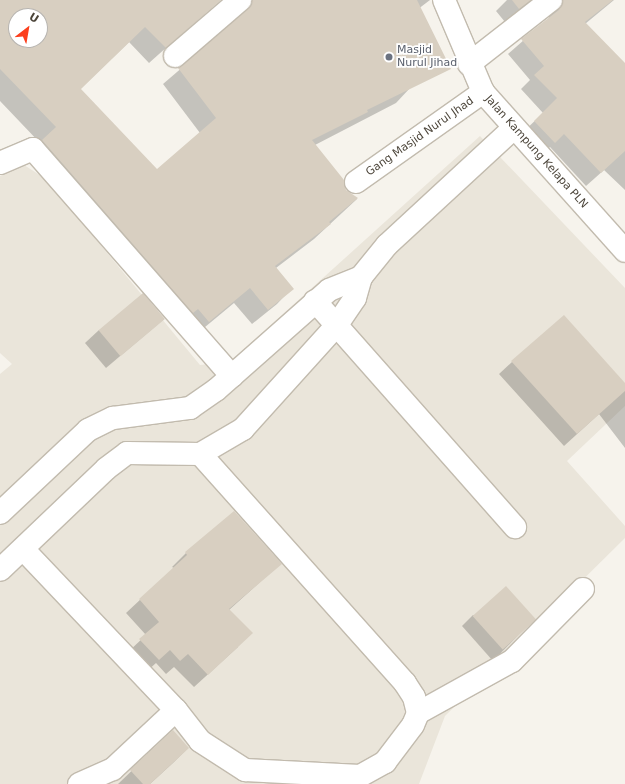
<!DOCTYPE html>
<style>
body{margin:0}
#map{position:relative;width:625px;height:784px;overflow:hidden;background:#f6f3ec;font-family:"DejaVu Sans",sans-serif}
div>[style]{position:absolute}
.residential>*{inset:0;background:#eae5da}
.shadow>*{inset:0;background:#0003}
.building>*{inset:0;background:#d8cfc1;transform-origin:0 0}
.roads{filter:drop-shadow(1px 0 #c2bbae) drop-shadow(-1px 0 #c2bbae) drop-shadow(0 1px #c2bbae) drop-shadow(0 -1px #c2bbae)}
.minor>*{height:22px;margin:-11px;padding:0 11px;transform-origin:11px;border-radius:11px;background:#fff}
.tertiary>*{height:22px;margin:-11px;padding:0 11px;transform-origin:11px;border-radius:11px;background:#fff}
.dots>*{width:11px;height:11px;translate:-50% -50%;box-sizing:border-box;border:2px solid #fff;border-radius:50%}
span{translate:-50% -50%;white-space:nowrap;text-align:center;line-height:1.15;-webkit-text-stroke:3.5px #fff;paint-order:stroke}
.worship-label{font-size:11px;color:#5b616d}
.left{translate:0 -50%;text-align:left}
.street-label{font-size:11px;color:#4b4439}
.north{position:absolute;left:8px;top:8px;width:40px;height:40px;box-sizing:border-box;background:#fff;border:1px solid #b7b4b0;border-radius:50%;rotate:31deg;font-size:11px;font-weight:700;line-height:16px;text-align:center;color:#4b4439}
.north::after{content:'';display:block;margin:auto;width:14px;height:18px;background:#fc3f1d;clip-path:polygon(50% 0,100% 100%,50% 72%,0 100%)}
</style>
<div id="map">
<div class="residential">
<i style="clip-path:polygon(480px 136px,625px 288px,625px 406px,567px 461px,625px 526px,625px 538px,445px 716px,419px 784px,0 784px,0 374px,12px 364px,0 353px,0 176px,24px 165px,46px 179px,200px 365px,230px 362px)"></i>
</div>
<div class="shadow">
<i style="clip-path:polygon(evenodd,0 0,210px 0,214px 5px,149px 63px,129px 42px,80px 89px,157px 171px,200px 133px,163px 84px,261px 0,430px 0,376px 41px,411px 87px,396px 103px,315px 145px,345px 190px,357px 199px,314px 239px,276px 268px,292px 288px,277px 304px,252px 324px,234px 303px,193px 337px,40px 143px,0 101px,0 0,16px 16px,40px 16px,40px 40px,16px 40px,16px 16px)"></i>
<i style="clip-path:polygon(507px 0,614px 0,585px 24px,625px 65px,625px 190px,604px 170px,586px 186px,550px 147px,540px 156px,520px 135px,543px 113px,521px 89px,530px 80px,508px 54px,549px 18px,547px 6px,505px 22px,496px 11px)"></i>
<i style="clip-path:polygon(164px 319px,106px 368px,85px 343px,99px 330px)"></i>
<i style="clip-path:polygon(512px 362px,625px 384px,625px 448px,599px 414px,564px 446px,499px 374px)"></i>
<i style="clip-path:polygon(186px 553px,280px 564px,229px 610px,238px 647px,194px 687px,174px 667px,166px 674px,156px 663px,145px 673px,126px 654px,146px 635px,126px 613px,174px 568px,172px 567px)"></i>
<i style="clip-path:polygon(473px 615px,534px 619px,493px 661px,462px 626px)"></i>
<i style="clip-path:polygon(172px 732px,188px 748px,174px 762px,150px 784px,118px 784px)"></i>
</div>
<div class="building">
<i style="clip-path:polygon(evenodd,0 0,221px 0,166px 48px,145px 27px,81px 89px,157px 169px,216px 118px,178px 68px,248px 9px,252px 0,417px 0,451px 69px,367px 110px,368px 112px,312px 140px,344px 180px,346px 190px,358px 198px,329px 222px,331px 224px,275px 266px,294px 289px,268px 310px,250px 288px,209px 322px,198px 309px,193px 313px,42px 140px,56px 127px,0 69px,0 0,16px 16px,40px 16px,40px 40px,16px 40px,16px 16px)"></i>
<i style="clip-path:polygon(512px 0,531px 0,519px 9px)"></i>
<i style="clip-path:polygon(563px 0,613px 0,585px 22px,625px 63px,625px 151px,601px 173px,564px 134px,555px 143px,534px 121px,557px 98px,534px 75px,544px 66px,521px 39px,559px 10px)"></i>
<i style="left:143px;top:293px;width:34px;height:58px;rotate:50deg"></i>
<i style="clip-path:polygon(564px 315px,625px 383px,625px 391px,577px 434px,511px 361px)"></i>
<i style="clip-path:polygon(234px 511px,282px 564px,229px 609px,253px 633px,208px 675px,188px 654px,180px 661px,170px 650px,159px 660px,139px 639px,159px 622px,139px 599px,187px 555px,185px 552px)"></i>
<i style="left:506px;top:586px;width:45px;height:45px;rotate:48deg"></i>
<i style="clip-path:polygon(173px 730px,189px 748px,150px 784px,143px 784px,130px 770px)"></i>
</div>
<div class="roads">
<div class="minor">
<i style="left:175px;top:56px;width:86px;rotate:-40.7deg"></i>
<i style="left:469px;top:64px;width:104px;rotate:-38deg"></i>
<i style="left:0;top:163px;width:36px;rotate:-23deg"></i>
<i style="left:33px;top:149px;width:302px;rotate:48.8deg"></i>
<i style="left:356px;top:182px;width:156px;rotate:-35.3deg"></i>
<i style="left:361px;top:277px;width:41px;rotate:-50.9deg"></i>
<i style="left:387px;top:245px;width:173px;rotate:-42.7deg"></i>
<i style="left:315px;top:301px;width:302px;rotate:48.5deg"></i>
<i style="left:0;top:513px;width:121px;rotate:-43.3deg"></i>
<i style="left:88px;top:430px;width:28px;rotate:-26deg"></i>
<i style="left:113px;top:418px;width:78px;rotate:-7.4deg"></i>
<i style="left:190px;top:408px;width:32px;rotate:-35deg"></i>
<i style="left:216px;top:390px;width:151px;rotate:-41.5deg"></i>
<i style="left:329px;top:290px;width:35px;rotate:-22deg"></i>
<i style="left:361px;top:277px;width:22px;rotate:106deg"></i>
<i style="left:355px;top:298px;width:34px;rotate:124deg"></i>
<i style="left:336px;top:326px;width:139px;rotate:132.1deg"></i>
<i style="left:243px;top:429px;width:50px;rotate:149.8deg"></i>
<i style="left:200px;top:454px;width:73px;rotate:-179.2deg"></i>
<i style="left:127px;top:453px;width:26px;rotate:143deg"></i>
<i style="left:106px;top:469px;width:146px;rotate:136.4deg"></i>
<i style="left:23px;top:549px;width:222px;rotate:46.5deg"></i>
<i style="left:176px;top:710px;width:39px;rotate:52deg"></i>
<i style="left:200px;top:741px;width:54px;rotate:32.8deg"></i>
<i style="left:245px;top:770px;width:115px;rotate:3deg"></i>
<i style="left:360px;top:776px;width:29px;rotate:-29deg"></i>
<i style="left:385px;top:762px;width:46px;rotate:-52.9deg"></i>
<i style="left:413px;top:725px;width:13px;rotate:-67deg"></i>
<i style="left:418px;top:713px;width:16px;rotate:-104deg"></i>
<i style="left:414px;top:697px;width:17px;rotate:-123deg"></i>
<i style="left:405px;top:683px;width:307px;rotate:-131.8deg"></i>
<i style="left:418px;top:713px;width:107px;rotate:-29deg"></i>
<i style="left:512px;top:661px;width:101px;rotate:-45.4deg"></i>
<i style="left:79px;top:784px;width:37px;rotate:-24deg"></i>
<i style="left:113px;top:769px;width:86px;rotate:-43.1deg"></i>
</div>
<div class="tertiary">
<i style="left:444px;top:0;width:100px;rotate:67deg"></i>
<i style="left:483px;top:92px;width:213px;rotate:48.2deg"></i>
</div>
</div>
<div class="dots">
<i style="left:389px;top:57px;background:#6b7280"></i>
</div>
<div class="worship-label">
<span class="left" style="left:397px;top:57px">Masjid<br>Nurul Jihad</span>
</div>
<div class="street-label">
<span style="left:420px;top:137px;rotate:-35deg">Gang Masjid Nurul Jhad</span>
<span style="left:536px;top:152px;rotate:48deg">Jalan Kampung Kelapa PLN</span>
</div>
<div class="north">U</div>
</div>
